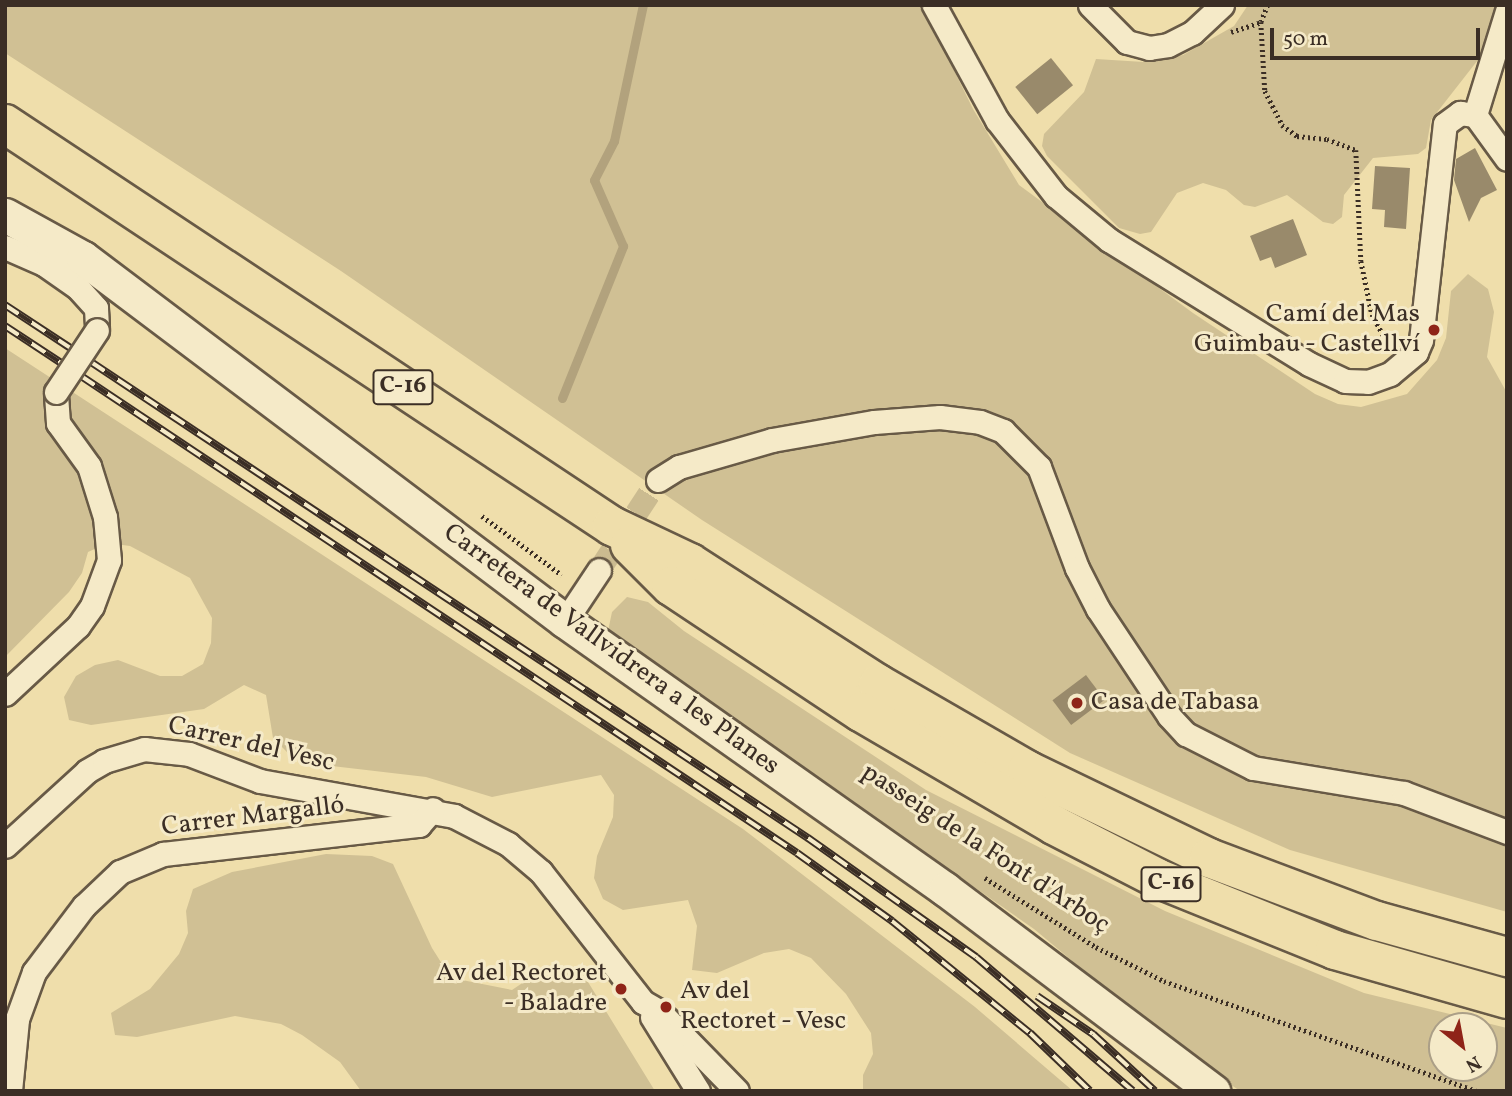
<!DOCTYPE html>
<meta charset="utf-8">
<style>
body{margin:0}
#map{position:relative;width:1512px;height:1096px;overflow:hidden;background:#efdeab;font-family:Vollkorn,serif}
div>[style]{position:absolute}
.green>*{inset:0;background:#d0c094}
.stream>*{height:9px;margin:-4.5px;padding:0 4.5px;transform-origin:4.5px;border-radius:4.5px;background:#b2a27d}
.building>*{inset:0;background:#998a6b;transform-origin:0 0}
.minor-tunnel>*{height:23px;margin-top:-11.5px;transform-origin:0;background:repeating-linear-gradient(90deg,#cbbb90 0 23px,transparent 0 34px)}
.path>*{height:4.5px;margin-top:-2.25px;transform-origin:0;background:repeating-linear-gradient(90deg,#3b2e25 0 2px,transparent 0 5.5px)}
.roads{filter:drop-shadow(2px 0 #685a46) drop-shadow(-2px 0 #685a46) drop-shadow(0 2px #685a46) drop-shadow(0 -2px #685a46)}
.minor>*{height:23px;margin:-11.5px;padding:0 11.5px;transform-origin:11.5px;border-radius:11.5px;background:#f5eac8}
.secondary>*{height:33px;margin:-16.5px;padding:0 16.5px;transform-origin:16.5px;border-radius:16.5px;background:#f5eac8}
.trunk>*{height:38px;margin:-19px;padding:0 19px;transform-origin:19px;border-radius:19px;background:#efdeab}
.motorway>*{height:38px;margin:-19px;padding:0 19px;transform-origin:19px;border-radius:19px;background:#efdeab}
.rail>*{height:8px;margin-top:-4px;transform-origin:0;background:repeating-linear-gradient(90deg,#f5eac8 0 16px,#3b2e25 0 32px);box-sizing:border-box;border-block:2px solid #3b2e25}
.bridges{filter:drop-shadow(2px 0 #685a46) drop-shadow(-2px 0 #685a46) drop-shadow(0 2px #685a46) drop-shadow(0 -2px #685a46)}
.minor-bridge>*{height:23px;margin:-11.5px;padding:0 11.5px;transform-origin:11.5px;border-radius:11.5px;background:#f5eac8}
.dots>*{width:19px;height:19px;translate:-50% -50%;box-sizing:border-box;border:4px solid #f5eac8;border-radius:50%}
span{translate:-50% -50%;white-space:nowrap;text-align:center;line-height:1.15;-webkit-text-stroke:6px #f5eac8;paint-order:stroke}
.shield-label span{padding:2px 5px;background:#f5eac8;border:2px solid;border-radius:5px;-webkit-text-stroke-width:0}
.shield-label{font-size:24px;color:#3b2e25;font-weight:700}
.poi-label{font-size:26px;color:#3b2e25}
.right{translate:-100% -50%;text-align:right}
.left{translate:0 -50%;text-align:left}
.street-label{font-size:26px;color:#3b2e25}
.frame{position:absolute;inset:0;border:7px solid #3b2e25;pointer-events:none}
.north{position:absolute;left:1428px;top:1012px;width:70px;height:70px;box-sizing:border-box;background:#f5eac8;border:2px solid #ab9f87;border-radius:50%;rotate:149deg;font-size:19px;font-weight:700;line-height:28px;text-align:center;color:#3b2e25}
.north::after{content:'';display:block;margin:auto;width:24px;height:32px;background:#8f2418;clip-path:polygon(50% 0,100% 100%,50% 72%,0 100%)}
.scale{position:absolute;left:1270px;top:28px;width:210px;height:32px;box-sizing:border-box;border:4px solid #3b2e25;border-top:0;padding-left:9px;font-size:21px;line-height:24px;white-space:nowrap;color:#3b2e25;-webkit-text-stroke:5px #f5eac8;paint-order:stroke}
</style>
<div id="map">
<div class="green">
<i style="clip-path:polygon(5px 5px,922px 5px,973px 109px,1019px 185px,1193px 313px,1315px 394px,1338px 404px,1361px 407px,1407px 394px,1437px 360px,1446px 338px,1451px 291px,1468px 274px,1488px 289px,1494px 312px,1487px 357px,1507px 393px,1507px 912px,1290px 850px,1070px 753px,702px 520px,341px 271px,5px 53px)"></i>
<i style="clip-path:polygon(1248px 5px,1500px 5px,1481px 56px,1431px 120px,1426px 148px,1418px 154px,1373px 158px,1344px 195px,1342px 217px,1333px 224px,1323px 222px,1287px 195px,1255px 207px,1244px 205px,1226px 190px,1203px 183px,1177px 193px,1151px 232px,1140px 234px,1119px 228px,1047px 156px,1042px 146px,1044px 134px,1084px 92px,1096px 59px,1144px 62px,1183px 55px,1234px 26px)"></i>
<i style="clip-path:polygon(5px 348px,743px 829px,975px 1007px,1073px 1091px,863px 1091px,863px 1075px,873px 1054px,871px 1033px,846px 994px,811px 958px,789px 949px,764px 953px,717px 973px,692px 970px,697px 926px,688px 900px,623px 910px,603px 899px,594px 878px,597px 856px,613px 817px,614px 795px,601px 775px,492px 797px,426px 777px,332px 766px,288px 753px,273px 738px,266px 695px,244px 685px,204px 709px,91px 725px,69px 720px,64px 697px,76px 676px,95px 665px,118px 660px,160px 676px,182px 676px,203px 664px,211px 643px,212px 618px,190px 578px,130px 546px,108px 543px,88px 552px,82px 573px,69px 592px,5px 657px)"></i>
<i style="clip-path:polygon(evenodd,627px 597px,648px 602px,684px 631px,926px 790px,1165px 911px,1364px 993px,1507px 1028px,1507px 1091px,1240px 1091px,1167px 1040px,1034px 929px,608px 631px,612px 612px,627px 597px,1442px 1026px,1484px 1026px,1484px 1068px,1442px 1068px,1442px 1026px)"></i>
<i style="clip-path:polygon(326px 854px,372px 856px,393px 864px,432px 948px,444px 967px,462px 980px,512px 990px,549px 965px,588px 982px,655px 1091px,361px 1091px,340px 1062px,302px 1035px,281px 1024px,235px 1016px,137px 1037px,115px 1035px,111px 1013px,150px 989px,179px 954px,188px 933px,186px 911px,193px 889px,232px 872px)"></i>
</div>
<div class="stream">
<i style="left:562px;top:398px;width:164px;rotate:-68.1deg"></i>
<i style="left:623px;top:246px;width:72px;rotate:-113.7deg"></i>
<i style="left:594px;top:180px;width:44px;rotate:-62.9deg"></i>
<i style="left:614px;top:141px;width:139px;rotate:-78deg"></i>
</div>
<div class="building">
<i style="left:1051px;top:58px;width:35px;height:46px;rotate:51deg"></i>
<i style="clip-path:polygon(1475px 148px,1497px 190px,1481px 198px,1469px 222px,1454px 180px,1456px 159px)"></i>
<i style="clip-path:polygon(1375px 166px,1410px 168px,1406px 229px,1384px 227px,1385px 210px,1372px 209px)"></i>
<i style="clip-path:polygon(1293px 219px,1307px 255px,1275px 268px,1271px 257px,1260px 261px,1250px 236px)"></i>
<i style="left:1086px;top:675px;width:31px;height:42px;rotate:53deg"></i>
</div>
<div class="minor-tunnel">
<i style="left:599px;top:570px;width:108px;rotate:-56.8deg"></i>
</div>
<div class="path">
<i style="left:1268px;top:5px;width:18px;rotate:112deg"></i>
<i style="left:1261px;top:22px;width:69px;rotate:86.7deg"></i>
<i style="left:1265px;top:91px;width:38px;rotate:63deg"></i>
<i style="left:1282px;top:125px;width:19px;rotate:36deg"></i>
<i style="left:1297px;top:136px;width:30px;rotate:6deg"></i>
<i style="left:1327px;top:139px;width:31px;rotate:21deg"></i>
<i style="left:1356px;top:150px;width:111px;rotate:87.4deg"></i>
<i style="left:1361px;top:261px;width:54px;rotate:78.3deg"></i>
<i style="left:1372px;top:314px;width:34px;rotate:62deg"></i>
<i style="left:1231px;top:32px;width:32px;rotate:-18deg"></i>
<i style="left:482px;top:516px;width:99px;rotate:36.4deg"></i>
<i style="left:985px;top:878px;width:131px;rotate:31.9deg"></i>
<i style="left:1096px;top:947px;width:76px;rotate:26.6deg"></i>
<i style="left:1164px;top:981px;width:331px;rotate:19.4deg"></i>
</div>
<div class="roads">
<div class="minor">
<i style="left:934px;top:5px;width:131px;rotate:61.3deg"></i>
<i style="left:997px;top:120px;width:96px;rotate:52.2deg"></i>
<i style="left:1056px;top:196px;width:69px;rotate:39.7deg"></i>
<i style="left:1109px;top:240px;width:235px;rotate:31.8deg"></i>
<i style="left:1309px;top:364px;width:40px;rotate:25deg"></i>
<i style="left:1345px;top:381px;width:23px;rotate:2deg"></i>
<i style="left:1368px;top:382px;width:23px;rotate:-20deg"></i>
<i style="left:1390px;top:374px;width:34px;rotate:-40deg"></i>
<i style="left:1416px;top:352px;width:13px;rotate:-67deg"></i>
<i style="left:1421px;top:340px;width:217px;rotate:-83.7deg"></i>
<i style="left:1445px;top:124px;width:19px;rotate:-36deg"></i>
<i style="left:1460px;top:113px;width:15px;rotate:8deg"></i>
<i style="left:1475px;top:115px;width:54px;rotate:54deg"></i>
<i style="left:1090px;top:5px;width:52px;rotate:45deg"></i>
<i style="left:1127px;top:42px;width:23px;rotate:15deg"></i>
<i style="left:1149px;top:48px;width:19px;rotate:-9deg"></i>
<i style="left:1168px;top:45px;width:27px;rotate:-27deg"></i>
<i style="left:1192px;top:33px;width:41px;rotate:-43deg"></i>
<i style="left:1475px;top:115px;width:109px;rotate:-72.9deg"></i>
<i style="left:5px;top:247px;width:43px;rotate:23.6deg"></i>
<i style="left:44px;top:264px;width:42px;rotate:35.2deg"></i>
<i style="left:78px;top:288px;width:27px;rotate:48deg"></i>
<i style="left:96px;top:308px;width:22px;rotate:87deg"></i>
<i style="left:658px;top:480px;width:25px;rotate:-32deg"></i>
<i style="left:679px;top:467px;width:97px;rotate:-16.2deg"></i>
<i style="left:772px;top:440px;width:104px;rotate:-10deg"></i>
<i style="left:874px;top:422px;width:66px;rotate:-4.3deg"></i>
<i style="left:940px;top:417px;width:40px;rotate:7.1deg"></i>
<i style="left:980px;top:422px;width:25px;rotate:21deg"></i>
<i style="left:1003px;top:431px;width:51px;rotate:45deg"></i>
<i style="left:1039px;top:467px;width:108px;rotate:69.4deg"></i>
<i style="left:1077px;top:568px;width:46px;rotate:62.9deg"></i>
<i style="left:1098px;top:609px;width:128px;rotate:56.4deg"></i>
<i style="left:1169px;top:716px;width:25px;rotate:47deg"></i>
<i style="left:1186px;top:734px;width:75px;rotate:26.9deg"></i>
<i style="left:1253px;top:768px;width:153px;rotate:9.4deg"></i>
<i style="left:1404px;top:793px;width:110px;rotate:20.7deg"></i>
<i style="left:565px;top:621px;width:61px;rotate:-56.3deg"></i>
<i style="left:5px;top:694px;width:100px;rotate:-43deg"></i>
<i style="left:78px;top:626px;width:24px;rotate:-55deg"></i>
<i style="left:92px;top:606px;width:49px;rotate:-69.7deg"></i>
<i style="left:109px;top:560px;width:43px;rotate:-95.3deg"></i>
<i style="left:105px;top:517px;width:53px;rotate:-107.4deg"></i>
<i style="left:89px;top:466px;width:53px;rotate:-125.8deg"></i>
<i style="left:58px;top:423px;width:31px;rotate:-94deg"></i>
<i style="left:5px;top:846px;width:111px;rotate:-42.4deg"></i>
<i style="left:87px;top:771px;width:20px;rotate:-30deg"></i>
<i style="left:104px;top:761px;width:42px;rotate:-16.7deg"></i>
<i style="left:144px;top:749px;width:45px;rotate:6.3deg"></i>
<i style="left:189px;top:754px;width:76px;rotate:20.8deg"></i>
<i style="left:260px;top:781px;width:197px;rotate:10.2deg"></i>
<i style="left:454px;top:816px;width:61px;rotate:27.4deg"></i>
<i style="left:508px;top:844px;width:43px;rotate:40.3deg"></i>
<i style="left:541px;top:872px;width:165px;rotate:51.9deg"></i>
<i style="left:643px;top:1002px;width:20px;rotate:30deg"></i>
<i style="left:660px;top:1012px;width:110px;rotate:45.7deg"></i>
<i style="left:652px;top:1017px;width:87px;rotate:58.1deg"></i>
<i style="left:10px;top:1091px;width:72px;rotate:-84.4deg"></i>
<i style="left:17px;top:1019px;width:50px;rotate:-70.1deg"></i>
<i style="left:34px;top:972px;width:83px;rotate:-52.9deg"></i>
<i style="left:84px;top:906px;width:50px;rotate:-43.4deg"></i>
<i style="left:120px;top:872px;width:47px;rotate:-22.7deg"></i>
<i style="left:163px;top:854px;width:258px;rotate:-6.5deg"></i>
<i style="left:419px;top:825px;width:21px;rotate:-49deg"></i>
</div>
<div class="secondary">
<i style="left:5px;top:215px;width:89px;rotate:28.9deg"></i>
<i style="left:83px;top:258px;width:603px;rotate:36.98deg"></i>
<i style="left:565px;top:621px;width:465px;rotate:35.2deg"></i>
<i style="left:945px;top:889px;width:336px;rotate:37deg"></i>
</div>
<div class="trunk">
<i style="left:5px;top:124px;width:728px;rotate:33.52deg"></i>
<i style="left:612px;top:526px;width:86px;rotate:25.4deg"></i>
<i style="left:690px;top:563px;width:224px;rotate:32.8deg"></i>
<i style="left:630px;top:545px;width:58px;rotate:45deg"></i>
<i style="left:671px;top:586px;width:228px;rotate:33.6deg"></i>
</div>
<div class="motorway">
<i style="left:878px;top:684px;width:172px;rotate:30deg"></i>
<i style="left:1027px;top:770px;width:202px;rotate:25.8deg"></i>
<i style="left:1209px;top:858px;width:179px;rotate:20.6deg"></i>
<i style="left:1377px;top:921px;width:135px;rotate:15.5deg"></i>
<i style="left:861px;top:712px;width:224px;rotate:30.3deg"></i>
<i style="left:1054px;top:825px;width:116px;rotate:27.2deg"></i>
<i style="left:1157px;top:878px;width:192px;rotate:22deg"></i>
<i style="left:1335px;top:950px;width:179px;rotate:15.9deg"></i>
</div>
</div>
<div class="rail">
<i style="left:5px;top:305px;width:84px;rotate:33.3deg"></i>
<i style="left:5px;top:326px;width:73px;rotate:33.3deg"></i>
<i style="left:91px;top:362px;width:861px;rotate:33.58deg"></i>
<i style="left:808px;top:838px;width:206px;rotate:35.3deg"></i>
<i style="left:976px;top:957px;width:206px;rotate:40.5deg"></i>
<i style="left:81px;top:376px;width:860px;rotate:33.67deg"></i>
<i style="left:797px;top:853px;width:117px;rotate:35.6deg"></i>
<i style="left:892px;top:921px;width:178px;rotate:39.1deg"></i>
<i style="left:1030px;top:1033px;width:83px;rotate:44deg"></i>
<i style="left:1037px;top:996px;width:68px;rotate:34.2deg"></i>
<i style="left:1093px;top:1034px;width:84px;rotate:42.6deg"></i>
</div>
<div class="bridges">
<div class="minor-bridge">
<i style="left:56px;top:392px;width:74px;rotate:-56.5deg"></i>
</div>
</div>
<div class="dots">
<i style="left:1434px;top:330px;background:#8f2418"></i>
<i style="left:1077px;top:703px;background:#8f2418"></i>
<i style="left:621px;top:989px;background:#8f2418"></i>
<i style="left:666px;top:1007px;background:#8f2418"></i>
</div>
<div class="shield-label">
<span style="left:403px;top:387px">C-16</span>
<span style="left:1171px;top:884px">C-16</span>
</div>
<div class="poi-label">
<span class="right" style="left:1420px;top:330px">Camí del Mas<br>Guimbau - Castellví</span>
<span class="left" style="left:1091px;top:703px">Casa de Tabasa</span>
<span class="right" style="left:607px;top:989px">Av del Rectoret<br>- Baladre</span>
<span class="left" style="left:680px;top:1007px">Av del<br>Rectoret - Vesc</span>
</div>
<div class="street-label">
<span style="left:611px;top:650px;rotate:36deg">Carretera de Vallvidrera a les Planes</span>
<span style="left:251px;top:745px;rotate:13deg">Carrer del Vesc</span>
<span style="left:253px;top:817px;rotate:-7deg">Carrer Margalló</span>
<span style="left:985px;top:849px;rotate:33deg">passeig de la Font d'Arboç</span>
</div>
<div class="frame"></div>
<div class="north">N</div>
<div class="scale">50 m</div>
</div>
